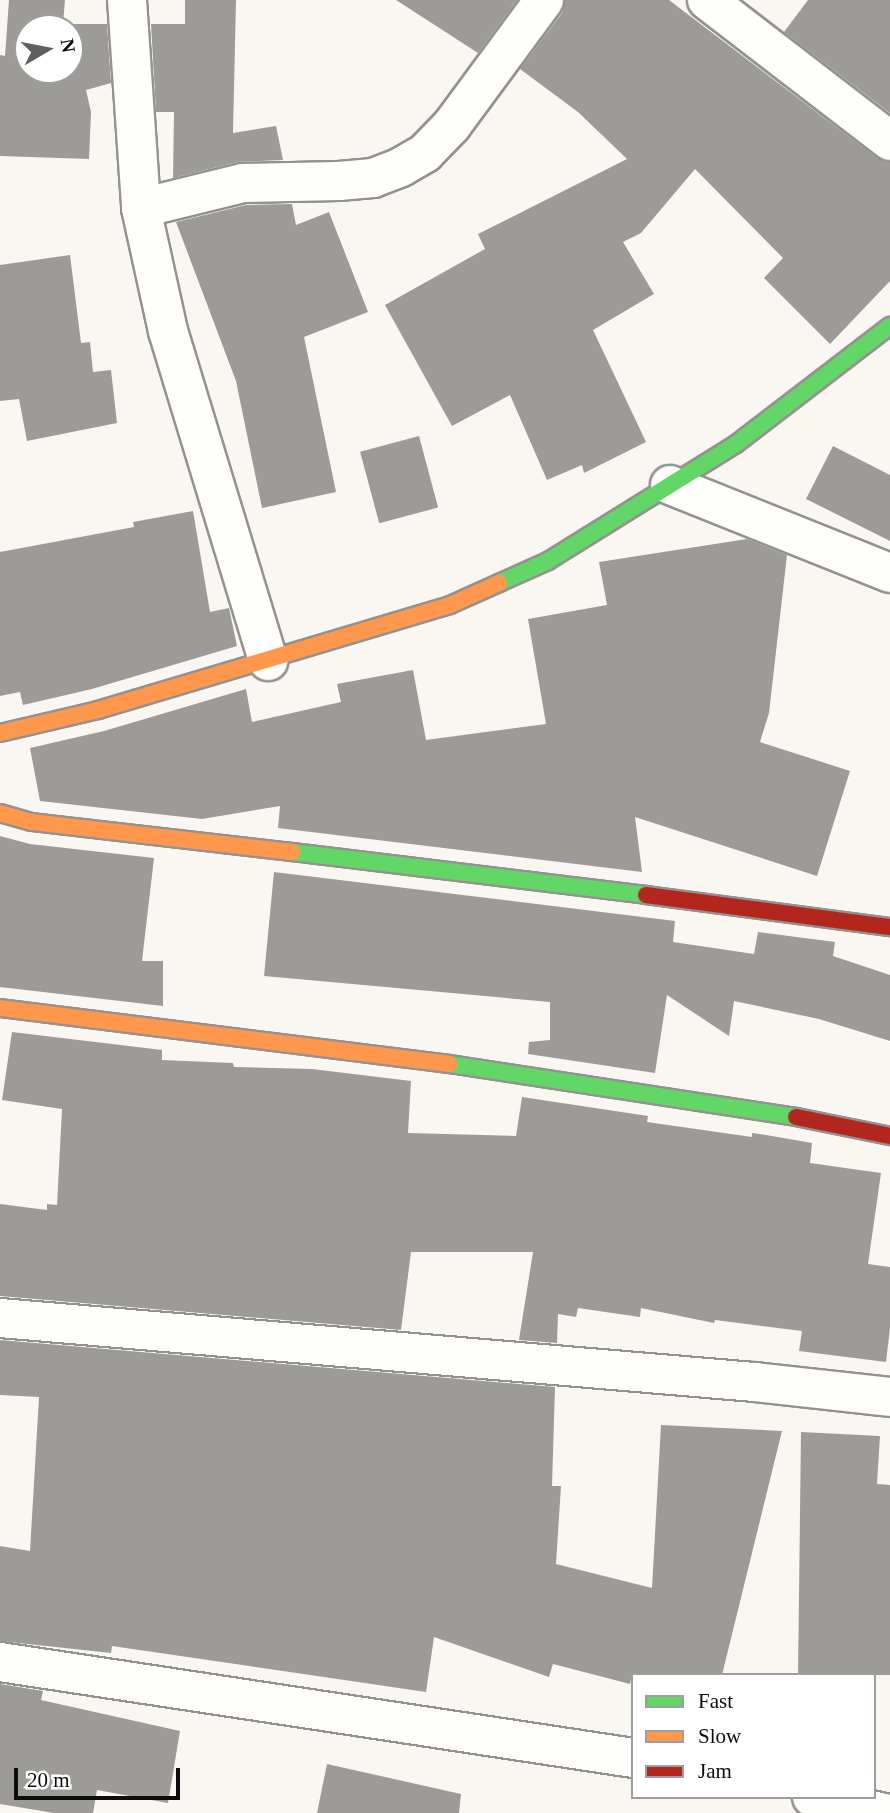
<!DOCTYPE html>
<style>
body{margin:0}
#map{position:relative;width:890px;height:1813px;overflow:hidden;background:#faf7f2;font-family:"Times New Roman",serif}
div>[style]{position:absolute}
.building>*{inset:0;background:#9d9b98;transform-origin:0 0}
.roads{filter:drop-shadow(2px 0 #949290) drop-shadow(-2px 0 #949290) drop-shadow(0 2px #949290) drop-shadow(0 -2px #949290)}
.street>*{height:38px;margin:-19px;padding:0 19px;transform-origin:19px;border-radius:19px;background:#fefefd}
.fast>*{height:16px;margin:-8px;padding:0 8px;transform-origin:8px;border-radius:8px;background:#63d668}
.slow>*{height:16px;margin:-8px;padding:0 8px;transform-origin:8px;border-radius:8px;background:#ff974d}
.jam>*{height:16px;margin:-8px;padding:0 8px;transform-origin:8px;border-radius:8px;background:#b3261e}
span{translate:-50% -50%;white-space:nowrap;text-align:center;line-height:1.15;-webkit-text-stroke:7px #fff;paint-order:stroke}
.legend{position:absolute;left:631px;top:1673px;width:245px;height:126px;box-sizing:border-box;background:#fff;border:2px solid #9e9e9e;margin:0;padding:9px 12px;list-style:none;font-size:21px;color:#0d0d0d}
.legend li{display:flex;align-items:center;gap:14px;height:35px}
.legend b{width:35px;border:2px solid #9e9e9e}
.north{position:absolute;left:14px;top:14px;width:70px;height:70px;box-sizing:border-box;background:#fff;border:2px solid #9e9e9e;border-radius:50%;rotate:80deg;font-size:19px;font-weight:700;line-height:28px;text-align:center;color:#0d0d0d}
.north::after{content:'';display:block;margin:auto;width:24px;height:32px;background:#605f5d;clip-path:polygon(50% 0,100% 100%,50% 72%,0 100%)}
.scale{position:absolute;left:14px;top:1768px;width:166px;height:32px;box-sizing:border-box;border:4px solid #0d0d0d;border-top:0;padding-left:9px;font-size:21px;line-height:24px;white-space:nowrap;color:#0d0d0d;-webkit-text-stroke:5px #fff;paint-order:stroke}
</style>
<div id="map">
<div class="building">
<i style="clip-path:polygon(evenodd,9px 0,65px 0,63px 24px,107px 24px,111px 83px,86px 90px,91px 112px,89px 159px,0 156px,0 55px,5px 56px,9px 0,28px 28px,70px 28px,70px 70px,28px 70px,28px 28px)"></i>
<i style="clip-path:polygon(185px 0,236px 0,233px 133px,276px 126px,283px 160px,238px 162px,173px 178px,174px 112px,156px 112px,151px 24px,185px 24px)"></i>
<i style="clip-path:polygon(396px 0,517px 0,478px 53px)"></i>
<i style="clip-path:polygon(565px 0,669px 0,877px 158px,890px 162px,890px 281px,830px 344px,764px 278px,783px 258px,695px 169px,641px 233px,623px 242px,654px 294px,593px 330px,646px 442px,584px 473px,582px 465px,547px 480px,510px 395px,452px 426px,385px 305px,485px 249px,478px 234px,627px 159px,578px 112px,520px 69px,562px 13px)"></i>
<i style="clip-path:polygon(808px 0,890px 0,890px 113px,784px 32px)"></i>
<i style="clip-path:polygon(292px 204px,296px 225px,329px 212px,368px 312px,304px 337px,336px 492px,262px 508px,236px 381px,176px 222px,246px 205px)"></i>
<i style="clip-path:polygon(70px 255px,81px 343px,90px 342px,93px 372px,111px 370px,117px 423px,27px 441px,19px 399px,0 401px,0 265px)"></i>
<i style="left:419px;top:436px;width:74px;height:61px;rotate:75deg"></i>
<i style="clip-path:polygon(833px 446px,890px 475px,890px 541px,806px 499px)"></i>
<i style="clip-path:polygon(193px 511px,210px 612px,229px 608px,237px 646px,92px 689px,23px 705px,20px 692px,0 696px,0 552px,134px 527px,133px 522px)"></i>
<i style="clip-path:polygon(747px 539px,787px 555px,769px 713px,760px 742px,850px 771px,817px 876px,635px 817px,642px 872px,278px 828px,280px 806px,202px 819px,40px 801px,30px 748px,104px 731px,246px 689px,252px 722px,341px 702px,337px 684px,413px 670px,426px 740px,546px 724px,528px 619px,607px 605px,599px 562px)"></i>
<i style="clip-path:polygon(0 836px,30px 844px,154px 858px,142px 961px,163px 961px,163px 1006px,0 987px)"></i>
<i style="clip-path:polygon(274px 872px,675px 921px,673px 942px,754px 954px,758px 932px,835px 942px,833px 956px,890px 975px,890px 1041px,819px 1019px,734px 1001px,729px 1036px,667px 995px,655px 1073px,528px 1054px,529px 1042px,550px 1040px,550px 1002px,264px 976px)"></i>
<i style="clip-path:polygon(12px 1032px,162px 1050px,162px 1060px,233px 1063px,234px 1067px,312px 1069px,411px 1081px,408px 1133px,516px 1136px,522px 1097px,648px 1116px,647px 1122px,752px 1137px,752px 1133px,766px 1135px,812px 1143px,810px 1163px,881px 1173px,868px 1264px,890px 1267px,890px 1328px,886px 1362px,799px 1351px,802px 1331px,715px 1320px,714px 1323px,641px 1308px,640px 1317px,578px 1308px,576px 1317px,558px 1314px,557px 1343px,519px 1340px,533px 1252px,411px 1252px,401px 1330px,0 1296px,0 1204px,47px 1210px,47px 1204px,57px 1205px,62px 1109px,2px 1100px)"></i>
<i style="clip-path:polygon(0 1340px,555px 1387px,552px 1486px,561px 1486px,556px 1564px,652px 1588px,661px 1425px,782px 1431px,722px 1675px,632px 1675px,630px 1684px,553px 1664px,549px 1677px,434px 1637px,426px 1692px,112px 1646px,111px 1653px,0 1641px,0 1546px,30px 1551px,39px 1397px,0 1395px)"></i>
<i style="clip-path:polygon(801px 1432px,880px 1436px,877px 1484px,890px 1485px,890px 1675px,798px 1675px)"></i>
<i style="clip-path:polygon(0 1684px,43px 1691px,41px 1700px,180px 1731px,168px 1803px,97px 1790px,93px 1813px,54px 1813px,0 1804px)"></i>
<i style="clip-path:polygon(327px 1764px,461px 1794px,459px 1813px,317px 1813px)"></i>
</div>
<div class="roads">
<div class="street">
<i style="left:127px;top:0;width:208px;rotate:86.1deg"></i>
<i style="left:141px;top:208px;width:126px;rotate:77.6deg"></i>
<i style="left:168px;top:331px;width:345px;rotate:73.1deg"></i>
<i style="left:707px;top:0;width:231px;rotate:37.6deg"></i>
<i style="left:141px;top:208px;width:105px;rotate:-13.8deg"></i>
<i style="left:243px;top:183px;width:96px;rotate:-1.2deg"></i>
<i style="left:339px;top:181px;width:34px;rotate:-5deg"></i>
<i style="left:373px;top:178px;width:30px;rotate:-21deg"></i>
<i style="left:401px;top:167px;width:28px;rotate:-30deg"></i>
<i style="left:425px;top:153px;width:39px;rotate:-46deg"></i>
<i style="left:452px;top:125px;width:155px;rotate:-53.6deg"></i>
<i style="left:670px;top:485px;width:237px;rotate:21.8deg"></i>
<i style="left:0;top:1318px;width:757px;rotate:4.85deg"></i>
<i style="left:754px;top:1382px;width:137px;rotate:6.3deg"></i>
<i style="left:0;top:1662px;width:640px;rotate:8.62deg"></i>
<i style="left:812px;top:1797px;width:74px;rotate:12.5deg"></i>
</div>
<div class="fast">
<i style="left:499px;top:583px;width:54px;rotate:-24.2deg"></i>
<i style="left:548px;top:561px;width:221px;rotate:-31.9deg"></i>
<i style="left:736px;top:444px;width:194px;rotate:-37.5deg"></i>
<i style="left:292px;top:852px;width:357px;rotate:6.9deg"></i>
<i style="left:450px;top:1064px;width:350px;rotate:8.7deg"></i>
</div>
<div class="slow">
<i style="left:0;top:733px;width:101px;rotate:-13.2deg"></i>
<i style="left:98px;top:710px;width:367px;rotate:-16.6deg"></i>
<i style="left:450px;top:605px;width:54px;rotate:-24.2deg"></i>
<i style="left:0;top:813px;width:33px;rotate:16deg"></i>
<i style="left:32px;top:822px;width:262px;rotate:6.6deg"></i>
<i style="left:0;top:1008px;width:453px;rotate:7.1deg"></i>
</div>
<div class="jam">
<i style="left:646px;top:895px;width:246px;rotate:7.5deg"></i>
<i style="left:796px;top:1117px;width:96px;rotate:11.4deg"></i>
</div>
</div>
<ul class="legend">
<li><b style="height:9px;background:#63d668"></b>Fast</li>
<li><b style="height:9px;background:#ff974d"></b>Slow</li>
<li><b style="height:9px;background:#b3261e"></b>Jam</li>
</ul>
<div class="north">N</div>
<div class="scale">20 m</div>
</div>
